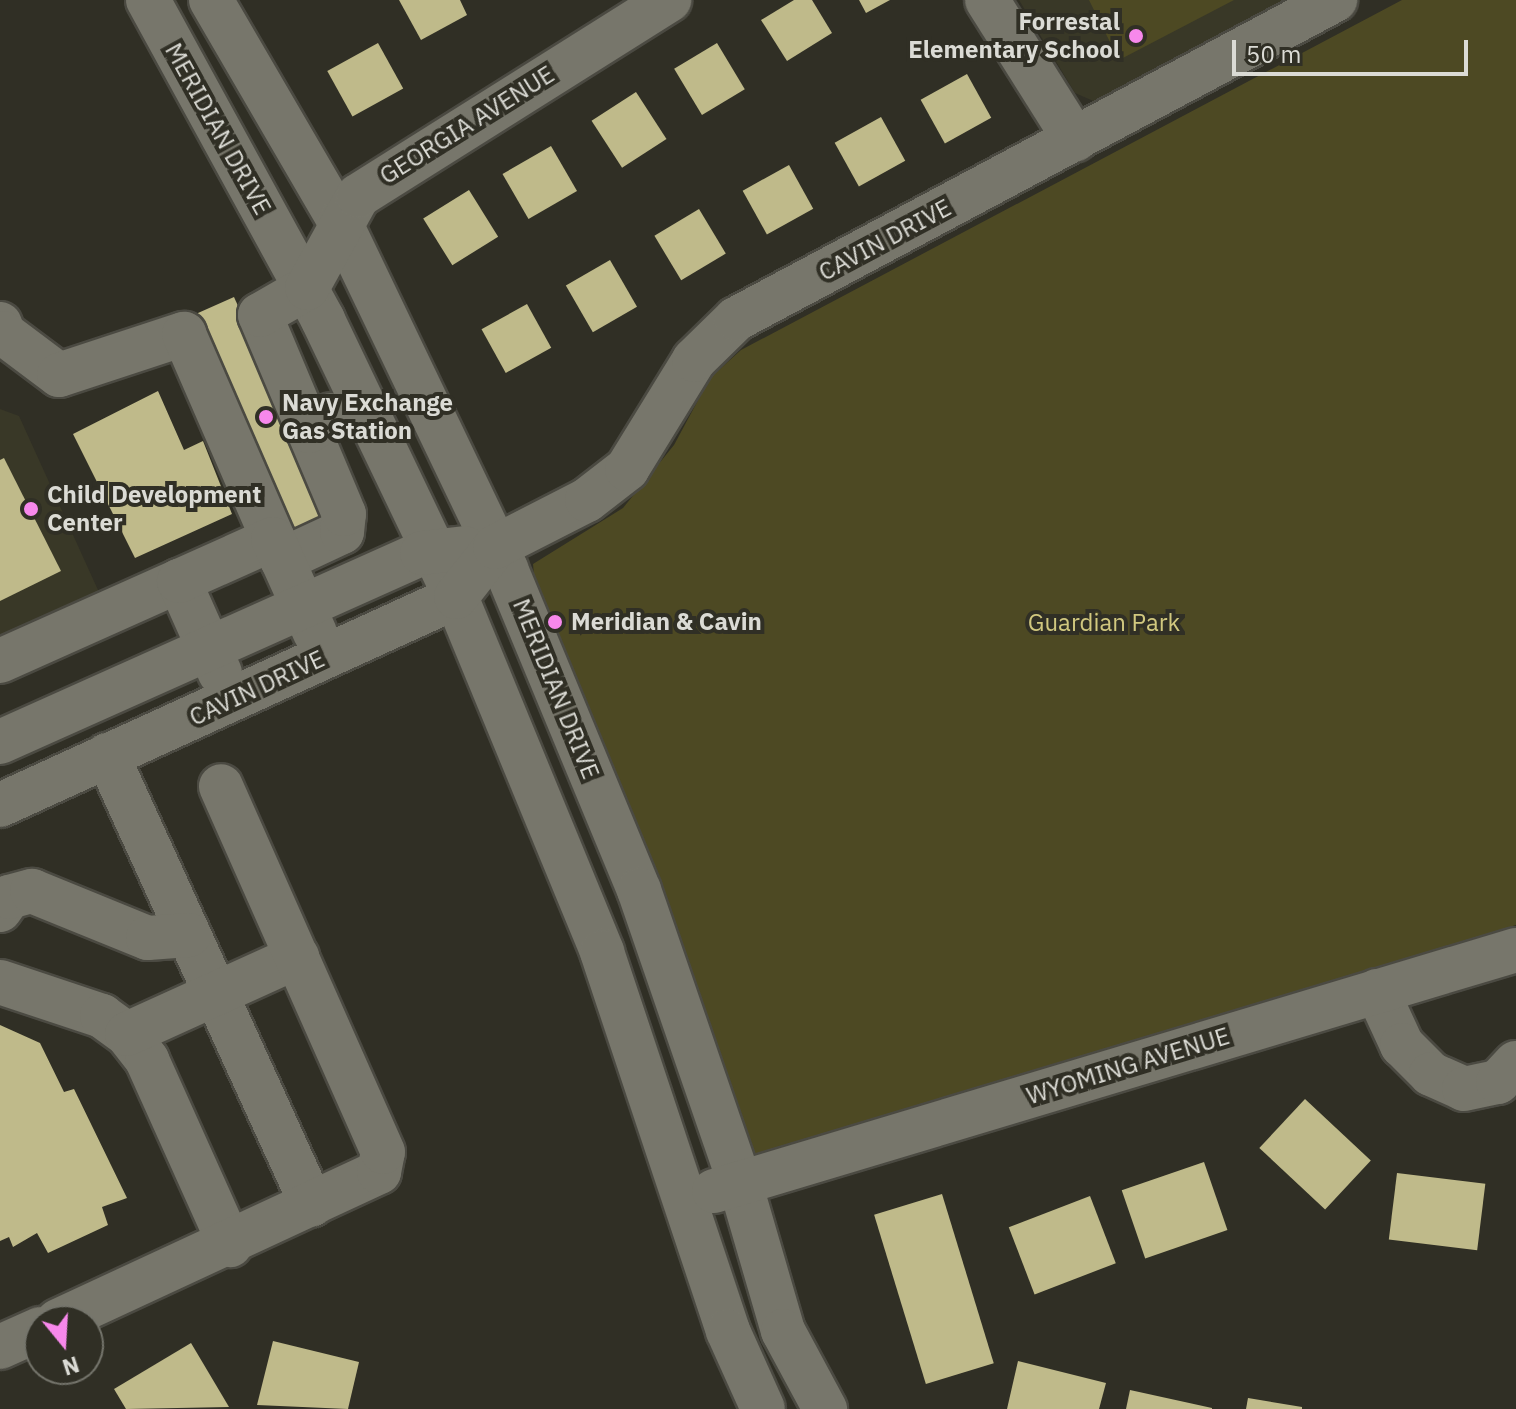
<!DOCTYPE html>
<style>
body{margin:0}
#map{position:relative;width:1516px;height:1409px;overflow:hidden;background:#302f25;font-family:"IBM Plex Sans",sans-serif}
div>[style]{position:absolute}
.built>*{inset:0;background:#393827}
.green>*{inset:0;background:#4d4923}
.building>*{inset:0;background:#bfba8a;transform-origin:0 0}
.roads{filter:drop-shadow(2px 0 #4b4a42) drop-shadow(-2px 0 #4b4a42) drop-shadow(0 2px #4b4a42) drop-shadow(0 -2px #4b4a42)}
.minor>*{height:44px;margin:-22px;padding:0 22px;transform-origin:22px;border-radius:22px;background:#77766b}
.dots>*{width:22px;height:22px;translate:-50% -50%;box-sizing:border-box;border:4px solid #302f25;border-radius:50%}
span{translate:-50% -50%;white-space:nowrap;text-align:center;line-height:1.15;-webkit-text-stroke:8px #302f25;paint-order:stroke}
.poi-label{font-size:24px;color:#dbdbd5;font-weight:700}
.right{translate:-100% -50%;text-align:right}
.left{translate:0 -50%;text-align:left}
.street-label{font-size:24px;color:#dbdbd5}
.park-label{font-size:24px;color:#d1c87f}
.north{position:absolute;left:24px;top:1305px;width:80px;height:80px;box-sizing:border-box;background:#302f25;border:2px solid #74746b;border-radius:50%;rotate:162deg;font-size:22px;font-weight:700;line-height:32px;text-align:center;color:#dbdbd5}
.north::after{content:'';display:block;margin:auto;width:28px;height:36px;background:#f788eb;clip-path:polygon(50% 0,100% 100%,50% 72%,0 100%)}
.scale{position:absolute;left:1232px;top:40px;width:236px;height:36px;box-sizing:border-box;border:4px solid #dbdbd5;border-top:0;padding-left:10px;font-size:24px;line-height:28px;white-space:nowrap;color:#dbdbd5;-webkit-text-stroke:6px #302f25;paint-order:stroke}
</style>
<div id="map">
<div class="built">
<i style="clip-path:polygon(1019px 0,1300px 0,1098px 103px,1075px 93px)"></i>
<i style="clip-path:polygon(0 409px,19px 416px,103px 601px,0 648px)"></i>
</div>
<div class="green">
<i style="clip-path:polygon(1089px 0,1234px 0,1119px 60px)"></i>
<i style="clip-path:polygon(1402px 0,1516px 0,1516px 925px,748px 1161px,536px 598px,533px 564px,623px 508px,674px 445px,710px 378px,741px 350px)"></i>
</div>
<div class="building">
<i style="clip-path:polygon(399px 0,460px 0,467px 15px,421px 40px)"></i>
<i style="clip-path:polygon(794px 0,812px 0,832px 33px,787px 61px,761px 20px)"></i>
<i style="clip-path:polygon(859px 0,890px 0,866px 13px)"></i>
<i style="left:378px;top:43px;width:52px;height:58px;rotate:61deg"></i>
<i style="left:717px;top:43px;width:54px;height:50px;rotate:59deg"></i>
<i style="left:967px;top:74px;width:50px;height:53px;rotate:61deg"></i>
<i style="left:636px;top:92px;width:56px;height:53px;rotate:57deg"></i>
<i style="left:881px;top:117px;width:50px;height:53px;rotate:61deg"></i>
<i style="left:551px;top:146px;width:52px;height:56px;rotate:60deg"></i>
<i style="left:789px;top:165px;width:50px;height:53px;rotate:61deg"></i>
<i style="left:469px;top:190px;width:55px;height:54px;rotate:58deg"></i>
<i style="left:699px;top:209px;width:52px;height:52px;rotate:59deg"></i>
<i style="left:610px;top:260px;width:54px;height:51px;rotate:60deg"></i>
<i style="left:234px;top:297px;width:245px;height:40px;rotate:66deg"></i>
<i style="left:527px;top:304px;width:50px;height:52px;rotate:61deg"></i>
<i style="clip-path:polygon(158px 391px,184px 450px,203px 441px,232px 514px,135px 558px,73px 434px)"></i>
<i style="clip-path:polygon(4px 458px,61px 571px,0 601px,0 460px)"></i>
<i style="clip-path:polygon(0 1025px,40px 1043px,64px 1092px,74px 1089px,127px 1198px,102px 1207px,108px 1225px,48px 1253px,37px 1233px,13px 1247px,9px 1237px,0 1241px)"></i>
<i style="left:1305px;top:1099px;width:90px;height:67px;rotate:43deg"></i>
<i style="left:1204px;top:1162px;width:72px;height:87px;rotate:71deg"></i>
<i style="left:1397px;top:1173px;width:89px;height:67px;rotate:7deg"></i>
<i style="left:942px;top:1194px;width:177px;height:71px;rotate:73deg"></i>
<i style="left:1090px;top:1196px;width:72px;height:87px;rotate:69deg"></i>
<i style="clip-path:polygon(273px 1341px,359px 1362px,348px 1409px,257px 1405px)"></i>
<i style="clip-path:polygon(191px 1343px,229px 1407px,126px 1409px,114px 1389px)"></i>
<i style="clip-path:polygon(1018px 1361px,1106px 1383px,1099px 1409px,1007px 1409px)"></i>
<i style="clip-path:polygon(1130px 1390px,1212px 1408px,1212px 1409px,1126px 1409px)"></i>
<i style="clip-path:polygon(1248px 1398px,1302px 1407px,1302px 1409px,1246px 1409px)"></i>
</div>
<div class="roads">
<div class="minor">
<i style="left:148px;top:0;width:365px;rotate:61.3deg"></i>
<i style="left:323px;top:320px;width:307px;rotate:64.4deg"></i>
<i style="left:456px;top:597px;width:384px;rotate:67.6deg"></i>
<i style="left:602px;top:952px;width:399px;rotate:71.6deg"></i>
<i style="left:728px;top:1331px;width:85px;rotate:65.8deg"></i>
<i style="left:211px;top:0;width:257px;rotate:59.8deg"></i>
<i style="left:340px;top:222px;width:385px;rotate:64.4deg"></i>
<i style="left:506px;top:569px;width:347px;rotate:67.5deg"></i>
<i style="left:639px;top:890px;width:310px;rotate:71deg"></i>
<i style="left:740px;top:1183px;width:154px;rotate:73.8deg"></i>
<i style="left:783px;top:1331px;width:89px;rotate:61.7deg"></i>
<i style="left:987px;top:0;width:165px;rotate:57.8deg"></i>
<i style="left:0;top:324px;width:9px;rotate:72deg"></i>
<i style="left:3px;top:333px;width:70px;rotate:36.9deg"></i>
<i style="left:59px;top:375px;width:132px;rotate:-18.2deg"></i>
<i style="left:184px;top:334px;width:223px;rotate:66.5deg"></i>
<i style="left:309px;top:431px;width:126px;rotate:-112.9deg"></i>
<i style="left:260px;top:315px;width:54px;rotate:-29.9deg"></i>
<i style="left:307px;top:288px;width:105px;rotate:-61deg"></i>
<i style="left:358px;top:196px;width:368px;rotate:-32.2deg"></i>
<i style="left:282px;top:560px;width:66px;rotate:-25deg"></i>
<i style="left:342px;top:532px;width:18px;rotate:-84deg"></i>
<i style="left:344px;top:514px;width:90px;rotate:-112.9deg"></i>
<i style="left:309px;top:431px;width:27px;rotate:-36deg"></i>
<i style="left:0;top:661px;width:196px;rotate:-24.1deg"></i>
<i style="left:220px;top:673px;width:101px;rotate:-114deg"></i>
<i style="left:179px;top:581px;width:103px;rotate:-24.1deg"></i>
<i style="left:273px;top:539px;width:103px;rotate:65.9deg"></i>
<i style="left:0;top:742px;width:462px;rotate:-24.1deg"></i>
<i style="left:422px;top:553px;width:43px;rotate:-6.6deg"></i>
<i style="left:107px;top:755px;width:494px;rotate:65.5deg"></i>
<i style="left:0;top:805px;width:501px;rotate:-24.52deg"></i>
<i style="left:456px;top:597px;width:63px;rotate:-52deg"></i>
<i style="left:495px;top:547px;width:103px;rotate:-27.1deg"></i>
<i style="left:587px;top:500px;width:51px;rotate:-37.8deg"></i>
<i style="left:627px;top:469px;width:128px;rotate:-58.4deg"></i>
<i style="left:694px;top:360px;width:59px;rotate:-44.3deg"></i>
<i style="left:736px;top:319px;width:679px;rotate:-28.04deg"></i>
<i style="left:0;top:910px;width:16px;rotate:-55deg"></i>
<i style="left:9px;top:897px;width:24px;rotate:-15deg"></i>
<i style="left:32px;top:891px;width:125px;rotate:22.1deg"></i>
<i style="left:148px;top:938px;width:41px;rotate:-4.2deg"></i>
<i style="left:0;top:982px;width:108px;rotate:18.4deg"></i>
<i style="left:102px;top:1016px;width:31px;rotate:36deg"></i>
<i style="left:127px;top:1034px;width:33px;rotate:52deg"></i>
<i style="left:147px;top:1060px;width:203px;rotate:65.8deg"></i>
<i style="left:1377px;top:991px;width:60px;rotate:65.2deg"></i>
<i style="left:1402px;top:1045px;width:41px;rotate:45deg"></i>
<i style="left:1431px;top:1074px;width:36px;rotate:24deg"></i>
<i style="left:1464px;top:1089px;width:35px;rotate:-12deg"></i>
<i style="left:1498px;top:1082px;width:26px;rotate:-47deg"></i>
<i style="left:127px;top:1034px;width:187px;rotate:-24.4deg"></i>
<i style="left:714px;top:1191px;width:837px;rotate:-16.73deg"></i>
<i style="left:58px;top:1321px;width:354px;rotate:-24.9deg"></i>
<i style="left:379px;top:1172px;width:20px;rotate:-79deg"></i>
<i style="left:383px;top:1152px;width:400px;rotate:-113.9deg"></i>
<i style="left:0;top:1347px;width:44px;rotate:-24.2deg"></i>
</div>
</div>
<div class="dots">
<i style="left:1136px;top:36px;background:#f788eb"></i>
<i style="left:266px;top:417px;background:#f788eb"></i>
<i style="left:31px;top:509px;background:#f788eb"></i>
<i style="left:555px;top:622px;background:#f788eb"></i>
</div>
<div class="poi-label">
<span class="right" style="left:1120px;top:36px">Forrestal<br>Elementary School</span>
<span class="left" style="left:282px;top:417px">Navy Exchange<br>Gas Station</span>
<span class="left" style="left:47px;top:509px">Child Development<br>Center</span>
<span class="left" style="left:571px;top:622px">Meridian &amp; Cavin</span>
</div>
<div class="street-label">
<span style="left:467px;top:125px;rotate:-32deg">GEORGIA AVENUE</span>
<span style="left:218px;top:129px;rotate:61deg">MERIDIAN DRIVE</span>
<span style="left:885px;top:240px;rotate:-28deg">CAVIN DRIVE</span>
<span style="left:257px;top:688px;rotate:-25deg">CAVIN DRIVE</span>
<span style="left:556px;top:689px;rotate:68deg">MERIDIAN DRIVE</span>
<span style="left:1128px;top:1066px;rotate:-17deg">WYOMING AVENUE</span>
</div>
<div class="park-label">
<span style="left:1104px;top:623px">Guardian Park</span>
</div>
<div class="north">N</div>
<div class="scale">50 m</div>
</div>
